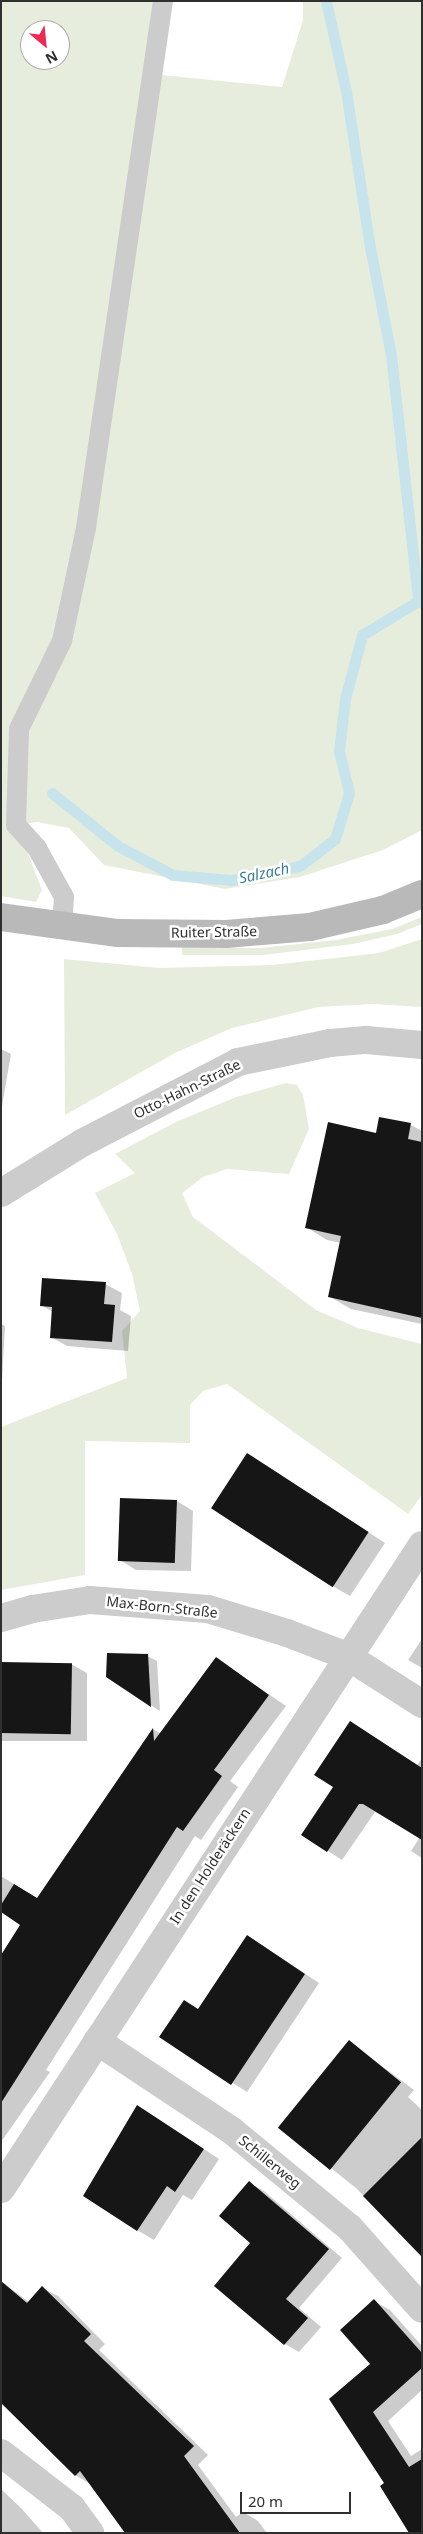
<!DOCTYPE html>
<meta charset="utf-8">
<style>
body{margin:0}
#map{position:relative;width:423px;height:2534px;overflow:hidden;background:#fff;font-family:"Noto Sans",sans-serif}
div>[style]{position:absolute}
.green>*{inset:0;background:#e7eddc}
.shadow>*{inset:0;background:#0003}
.stream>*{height:11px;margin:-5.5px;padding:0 5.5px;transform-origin:5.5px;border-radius:5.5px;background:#c7e4ed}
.building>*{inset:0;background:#161616;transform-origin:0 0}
.lane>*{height:20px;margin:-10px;padding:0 10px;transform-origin:10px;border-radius:10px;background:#ccc}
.street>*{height:28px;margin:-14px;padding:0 14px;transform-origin:14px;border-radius:14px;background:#ccc}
.secondary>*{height:28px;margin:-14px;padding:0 14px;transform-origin:14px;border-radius:14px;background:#b9b9b9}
span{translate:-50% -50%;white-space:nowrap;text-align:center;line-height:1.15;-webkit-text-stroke:5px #fff;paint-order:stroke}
.street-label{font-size:14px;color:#2f2f2f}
.water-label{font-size:15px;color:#397e95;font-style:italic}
.frame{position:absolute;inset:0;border:2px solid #2f2f2f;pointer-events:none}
.north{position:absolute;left:20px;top:20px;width:50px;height:50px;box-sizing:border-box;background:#fff;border:1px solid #acacac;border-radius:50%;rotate:152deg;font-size:14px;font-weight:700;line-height:20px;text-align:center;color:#2f2f2f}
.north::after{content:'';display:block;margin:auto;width:18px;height:22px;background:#ed2a52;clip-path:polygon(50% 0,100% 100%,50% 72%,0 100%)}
.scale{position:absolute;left:240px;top:2492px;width:111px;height:22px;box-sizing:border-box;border:2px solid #2f2f2f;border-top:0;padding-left:6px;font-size:15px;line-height:18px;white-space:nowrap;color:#2f2f2f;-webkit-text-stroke:4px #fff;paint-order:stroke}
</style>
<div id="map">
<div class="green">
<i style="clip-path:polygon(evenodd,1px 1px,163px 1px,152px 74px,282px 87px,303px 20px,303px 1px,422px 1px,422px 830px,383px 850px,300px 877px,225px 889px,104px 865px,69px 828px,37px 822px,17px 825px,42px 890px,36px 902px,1px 896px,1px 1px,30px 30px,60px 30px,60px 60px,30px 60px,30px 30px)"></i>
<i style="clip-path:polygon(422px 917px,422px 924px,397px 934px,353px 944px,263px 955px,182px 955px,182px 947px,261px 948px,336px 940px,392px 929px)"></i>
<i style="clip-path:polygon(422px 939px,422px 1007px,373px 1004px,318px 1007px,232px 1028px,175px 1053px,65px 1115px,64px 959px,160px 968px,272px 965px,379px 953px)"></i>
<i style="clip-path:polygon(286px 1083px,297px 1085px,303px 1095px,309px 1129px,289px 1174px,227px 1169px,203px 1177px,182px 1193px,193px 1217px,316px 1310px,358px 1328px,422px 1344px,422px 1495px,408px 1514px,227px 1384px,203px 1391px,190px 1405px,190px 1443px,85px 1441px,85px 1575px,1px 1590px,1px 1427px,127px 1378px,122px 1331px,140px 1311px,132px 1274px,117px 1234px,95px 1193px,135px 1173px,115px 1154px,176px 1122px,236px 1097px)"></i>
</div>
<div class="shadow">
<i style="clip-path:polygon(1px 1049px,11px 1054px,1px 1112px)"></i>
<i style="clip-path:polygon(380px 1118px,411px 1125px,422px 1131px,422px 1324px,351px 1309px,330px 1297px,341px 1243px,327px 1240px,306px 1227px,377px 1134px)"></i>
<i style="clip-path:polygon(105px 1284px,122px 1293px,120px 1310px,131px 1316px,128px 1351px,67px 1346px,51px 1337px,53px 1312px,41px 1305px)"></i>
<i style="clip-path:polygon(1px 1324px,5px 1326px,1px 1398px)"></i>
<i style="clip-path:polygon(264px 1464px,385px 1543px,350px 1596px,334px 1587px)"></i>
<i style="clip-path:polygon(177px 1501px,193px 1511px,191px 1571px,136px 1570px,120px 1560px)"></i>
<i style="clip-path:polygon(422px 1639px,422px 1668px,408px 1660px)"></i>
<i style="clip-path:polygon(147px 1656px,157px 1661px,160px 1711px,107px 1677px)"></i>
<i style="clip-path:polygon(216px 1658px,286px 1706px,230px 1781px,238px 1787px,201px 1840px,195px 1836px,46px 2070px,50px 2072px,1px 2142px,1px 1957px,22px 1924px,1px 1911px,1px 1876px,38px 1899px,153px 1729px,161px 1734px)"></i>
<i style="clip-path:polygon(1px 1663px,71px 1664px,87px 1673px,87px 1741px,1px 1741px)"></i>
<i style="clip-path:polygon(422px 1758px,422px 1858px,411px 1851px,420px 1837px,375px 1812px,342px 1860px,303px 1835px,417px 1765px)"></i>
<i style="clip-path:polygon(262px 1945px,319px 1983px,247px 2092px,161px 2037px,199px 2010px)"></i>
<i style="clip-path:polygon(350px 2042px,414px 2090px,408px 2097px,422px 2110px,422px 2255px,357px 2189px,279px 2126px)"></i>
<i style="clip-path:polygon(138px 2106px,219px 2159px,192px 2200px,183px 2195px,154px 2240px,137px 2230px)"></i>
<i style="clip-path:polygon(249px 2183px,264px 2191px,342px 2258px,299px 2308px,321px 2327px,299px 2352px,285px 2344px,252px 2243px)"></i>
<i style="clip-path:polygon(1px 2281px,30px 2303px,42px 2288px,58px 2296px,105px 2344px,99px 2350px,208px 2455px,198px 2465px,236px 2517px,243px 2512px,258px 2521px,267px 2533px,127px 2533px,92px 2485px,75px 2475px,1px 2379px)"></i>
<i style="clip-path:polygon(374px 2301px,390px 2310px,422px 2346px,422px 2390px,388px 2421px,411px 2456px,422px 2449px,422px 2533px,330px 2399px,371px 2364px)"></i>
<i style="clip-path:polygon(1px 2489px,22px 2509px,43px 2533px,1px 2533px)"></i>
</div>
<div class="stream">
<i style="left:326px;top:1px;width:92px;rotate:77.5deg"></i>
<i style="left:346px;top:91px;width:153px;rotate:81.3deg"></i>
<i style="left:369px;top:242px;width:115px;rotate:79deg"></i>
<i style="left:391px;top:355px;width:247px;rotate:83.7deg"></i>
<i style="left:52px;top:793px;width:85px;rotate:38.8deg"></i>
<i style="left:118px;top:846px;width:62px;rotate:27.8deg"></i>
<i style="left:173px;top:875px;width:58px;rotate:4.9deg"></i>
<i style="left:231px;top:880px;width:70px;rotate:-11.5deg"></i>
<i style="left:300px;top:866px;width:44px;rotate:-37.6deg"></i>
<i style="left:335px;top:839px;width:48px;rotate:-73.1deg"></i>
<i style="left:349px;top:793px;width:43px;rotate:-103.4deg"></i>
<i style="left:339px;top:751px;width:52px;rotate:-83.4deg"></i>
<i style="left:345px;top:699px;width:66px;rotate:-75.1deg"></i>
<i style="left:362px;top:635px;width:66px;rotate:-31.3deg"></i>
<i style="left:418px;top:601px;width:4px;rotate:27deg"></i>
</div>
<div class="building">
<i style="clip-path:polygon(379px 1117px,411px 1123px,408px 1139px,422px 1142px,422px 1318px,328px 1297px,341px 1236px,305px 1228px,328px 1122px,376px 1133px)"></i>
<i style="clip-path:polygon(42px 1278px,106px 1282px,104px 1304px,115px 1305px,112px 1342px,50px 1338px,52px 1307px,40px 1306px)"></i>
<i style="left:247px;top:1453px;width:145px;height:66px;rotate:33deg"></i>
<i style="left:120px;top:1498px;width:57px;height:63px;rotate:2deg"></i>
<i style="clip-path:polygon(107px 1653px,148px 1654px,151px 1707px,106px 1677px)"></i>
<i style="clip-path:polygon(216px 1657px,269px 1695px,214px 1770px,222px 1776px,183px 1831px,177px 1827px,1px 2103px,1px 1955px,20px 1925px,1px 1912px,1px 1905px,14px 1884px,37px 1898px,153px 1728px,154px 1741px)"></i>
<i style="left:1px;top:1662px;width:71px;height:71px;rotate:1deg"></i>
<i style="clip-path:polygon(350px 1721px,422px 1768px,422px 1840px,363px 1804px,359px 1804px,327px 1852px,301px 1835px,333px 1787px,314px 1775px)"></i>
<i style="clip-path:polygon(247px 1935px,305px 1974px,231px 2085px,159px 2037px,184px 2000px,198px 2009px)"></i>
<i style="left:349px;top:2040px;width:67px;height:113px;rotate:39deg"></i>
<i style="clip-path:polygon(137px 2105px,204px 2149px,175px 2192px,167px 2186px,137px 2231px,83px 2196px)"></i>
<i style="clip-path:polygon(422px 2137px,422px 2257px,363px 2196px)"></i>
<i style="clip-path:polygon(249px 2181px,329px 2249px,286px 2299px,308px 2318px,284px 2345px,214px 2286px,250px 2243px,219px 2216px)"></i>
<i style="clip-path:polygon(1px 2281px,27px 2303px,42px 2286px,91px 2334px,84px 2341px,194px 2446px,184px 2456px,240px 2533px,125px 2533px,80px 2471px,75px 2476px,1px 2403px)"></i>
<i style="clip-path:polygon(374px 2299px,422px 2353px,422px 2368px,373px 2412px,409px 2467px,422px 2459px,422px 2533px,409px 2533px,380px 2486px,384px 2483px,329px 2399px,370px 2364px,340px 2330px)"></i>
</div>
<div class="lane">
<i style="left:62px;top:926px;width:29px;rotate:-86deg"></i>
<i style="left:64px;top:897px;width:56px;rotate:-118.9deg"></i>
<i style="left:37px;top:848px;width:31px;rotate:-132deg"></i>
<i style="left:16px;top:825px;width:96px;rotate:-88.2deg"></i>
<i style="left:19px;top:729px;width:98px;rotate:-64deg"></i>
<i style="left:62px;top:641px;width:116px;rotate:-78deg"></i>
<i style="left:86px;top:528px;width:533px;rotate:-81.69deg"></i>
</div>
<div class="street">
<i style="left:1px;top:1193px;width:95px;rotate:-31.7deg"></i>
<i style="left:82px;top:1143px;width:176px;rotate:-27.4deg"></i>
<i style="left:238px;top:1062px;width:94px;rotate:-11.7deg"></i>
<i style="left:330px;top:1043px;width:36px;rotate:-5deg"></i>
<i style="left:366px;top:1040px;width:56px;rotate:5.1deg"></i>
<i style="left:1px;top:1618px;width:32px;rotate:-16deg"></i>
<i style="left:32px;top:1609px;width:59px;rotate:-8.8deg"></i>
<i style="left:90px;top:1600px;width:118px;rotate:4.4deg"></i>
<i style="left:208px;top:1609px;width:83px;rotate:16.9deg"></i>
<i style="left:287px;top:1633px;width:64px;rotate:21deg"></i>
<i style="left:347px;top:1656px;width:89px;rotate:32.6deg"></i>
<i style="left:97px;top:2041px;width:161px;rotate:33.6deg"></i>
<i style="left:231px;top:2130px;width:154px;rotate:39.5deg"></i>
<i style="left:350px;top:2228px;width:108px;rotate:48.4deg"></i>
<i style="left:1px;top:2189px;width:769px;rotate:-56.83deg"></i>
<i style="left:1px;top:2453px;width:90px;rotate:37.8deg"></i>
<i style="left:72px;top:2508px;width:31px;rotate:54deg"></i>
</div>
<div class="secondary">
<i style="left:1px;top:917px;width:118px;rotate:7.8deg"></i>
<i style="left:118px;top:933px;width:108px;rotate:0.5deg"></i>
<i style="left:226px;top:934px;width:84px;rotate:-4.8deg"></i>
<i style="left:310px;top:927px;width:75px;rotate:-13.1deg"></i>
<i style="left:383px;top:910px;width:42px;rotate:-22.3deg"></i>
</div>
<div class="street-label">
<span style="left:214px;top:932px;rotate:-1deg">Ruiter Straße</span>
<span style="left:187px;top:1089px;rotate:-26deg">Otto-Hahn-Straße</span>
<span style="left:162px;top:1607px;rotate:6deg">Max-Born-Straße</span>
<span style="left:210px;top:1866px;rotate:-57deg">In den Holderäckern</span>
<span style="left:270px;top:2162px;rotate:39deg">Schillerweg</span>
</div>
<div class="water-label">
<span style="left:264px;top:873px;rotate:-12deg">Salzach</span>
</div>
<div class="frame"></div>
<div class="north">N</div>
<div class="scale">20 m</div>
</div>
